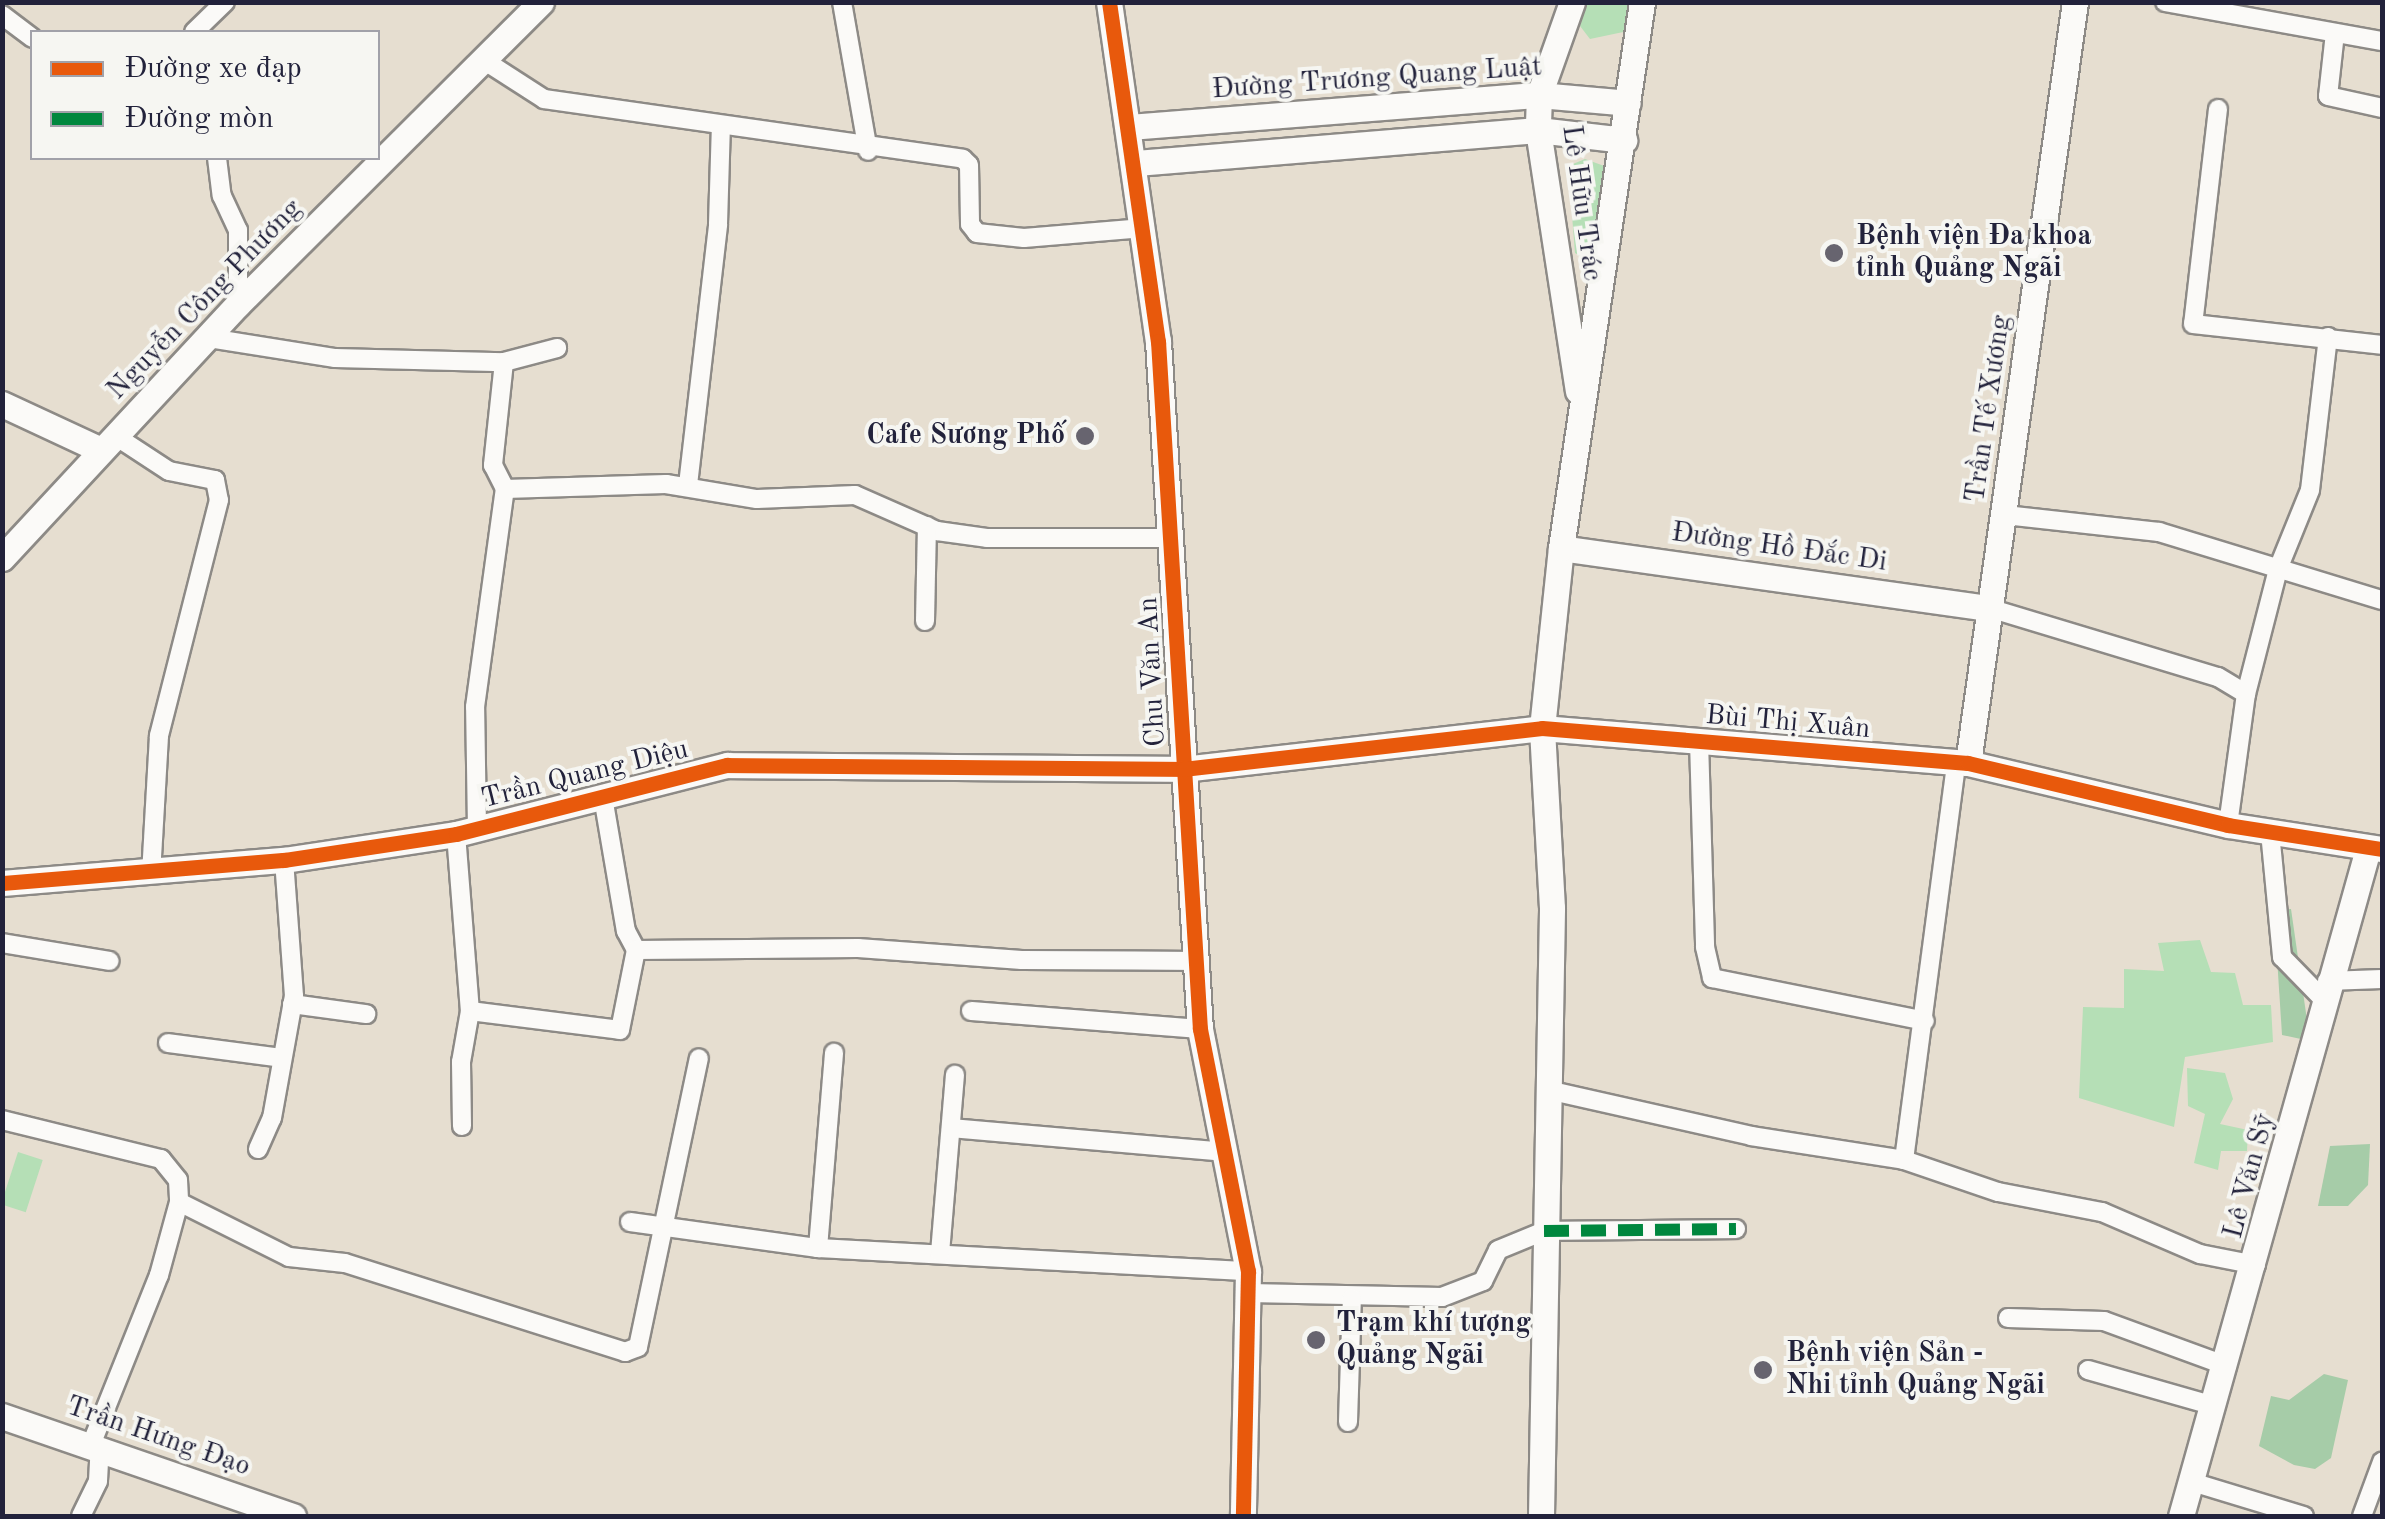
<!DOCTYPE html>
<meta charset="utf-8">
<style>
body{margin:0}
#map{position:relative;width:2385px;height:1519px;overflow:hidden;background:#e6ded0;font-family:"Old Standard TT",serif}
div>[style]{position:absolute}
.green>*{inset:0;background:#b5dfb6;transform-origin:0 0}
.forest>*{inset:0;background:#a6cca8}
.roads{filter:drop-shadow(2px 0 #8d8a86) drop-shadow(-2px 0 #8d8a86) drop-shadow(0 2px #8d8a86) drop-shadow(0 -2px #8d8a86)}
.street>*{height:18px;margin:-9px;padding:0 9px;transform-origin:9px;border-radius:9px;background:#fbfaf8}
.secondary>*{height:25px;margin:-12.5px;padding:0 12.5px;transform-origin:12.5px;border-radius:12.5px;background:#fbfaf8}
.quiet>*{height:12px;margin-top:-6px;transform-origin:0;background:repeating-linear-gradient(90deg,#00873e 0 25px,transparent 0 37px)}
.cycleway>*{height:15px;margin:-7.5px;padding:0 7.5px;transform-origin:7.5px;border-radius:7.5px;background:#e8590c}
.dots>*{width:28px;height:28px;translate:-50% -50%;box-sizing:border-box;border:5px solid #f6f6f2;border-radius:50%}
span{translate:-50% -50%;white-space:nowrap;text-align:center;line-height:1.15;-webkit-text-stroke:8px #f6f6f2;paint-order:stroke}
.street-label{font-size:28px;color:#22223b}
.poi-label{font-size:28px;color:#22223b;font-weight:700}
.left{translate:0 -50%;text-align:left}
.right{translate:-100% -50%;text-align:right}
.frame{position:absolute;inset:0;border:5px solid #22223b;pointer-events:none}
.legend{position:absolute;left:30px;top:30px;width:350px;height:130px;box-sizing:border-box;background:#f6f6f2;border:2px solid #a1a1a9;margin:0;padding:12px 18px;list-style:none;font-size:30px;color:#22223b}
.legend li{display:flex;align-items:center;gap:20px;height:50px}
.legend b{width:50px;border:2px solid #a1a1a9}
</style>
<div id="map">
<div class="green">
<i style="clip-path:polygon(1587px 3px,1633px 3px,1628px 31px,1590px 39px,1580px 26px)"></i>
<i style="clip-path:polygon(1585px 159px,1607px 167px,1593px 255px,1584px 258px,1575px 253px,1569px 177px,1573px 164px)"></i>
<i style="clip-path:polygon(2200px 940px,2211px 972px,2235px 973px,2243px 1005px,2271px 1005px,2273px 1042px,2185px 1057px,2174px 1127px,2079px 1098px,2083px 1007px,2124px 1008px,2124px 969px,2164px 971px,2158px 943px)"></i>
<i style="clip-path:polygon(2187px 1068px,2225px 1073px,2233px 1099px,2220px 1124px,2248px 1130px,2247px 1151px,2221px 1151px,2218px 1170px,2194px 1163px,2205px 1114px,2188px 1106px)"></i>
<i style="left:18px;top:1152px;width:26px;height:55px;rotate:18deg"></i>
</div>
<div class="forest">
<i style="clip-path:polygon(2291px 909px,2310px 1041px,2282px 1035px,2274px 911px)"></i>
<i style="clip-path:polygon(2370px 1144px,2368px 1185px,2348px 1206px,2318px 1206px,2330px 1146px)"></i>
<i style="clip-path:polygon(2324px 1374px,2348px 1380px,2331px 1458px,2315px 1469px,2294px 1465px,2259px 1446px,2271px 1396px,2289px 1400px)"></i>
</div>
<div class="roads">
<div class="street">
<i style="left:842px;top:2px;width:151px;rotate:80.1deg"></i>
<i style="left:2165px;top:2px;width:220px;rotate:10.2deg"></i>
<i style="left:2px;top:15px;width:38px;rotate:37deg"></i>
<i style="left:194px;top:32px;width:43px;rotate:-44.1deg"></i>
<i style="left:2335px;top:33px;width:63px;rotate:96.3deg"></i>
<i style="left:2328px;top:96px;width:55px;rotate:12.5deg"></i>
<i style="left:485px;top:61px;width:70px;rotate:32.8deg"></i>
<i style="left:544px;top:99px;width:423px;rotate:8.1deg"></i>
<i style="left:963px;top:159px;width:8px;rotate:45deg"></i>
<i style="left:969px;top:165px;width:59px;rotate:89deg"></i>
<i style="left:970px;top:224px;width:11px;rotate:52deg"></i>
<i style="left:977px;top:233px;width:47px;rotate:6.1deg"></i>
<i style="left:1024px;top:238px;width:120px;rotate:-4.8deg"></i>
<i style="left:2218px;top:109px;width:216px;rotate:96.6deg"></i>
<i style="left:2193px;top:324px;width:190px;rotate:6.3deg"></i>
<i style="left:217px;top:158px;width:38px;rotate:83deg"></i>
<i style="left:222px;top:196px;width:38px;rotate:65deg"></i>
<i style="left:238px;top:230px;width:74px;rotate:90deg"></i>
<i style="left:209px;top:338px;width:128px;rotate:9deg"></i>
<i style="left:335px;top:358px;width:169px;rotate:1.4deg"></i>
<i style="left:504px;top:362px;width:104px;rotate:96.1deg"></i>
<i style="left:493px;top:465px;width:27px;rotate:63deg"></i>
<i style="left:505px;top:489px;width:161px;rotate:-1.8deg"></i>
<i style="left:666px;top:484px;width:92px;rotate:9.4deg"></i>
<i style="left:757px;top:499px;width:98px;rotate:-2.3deg"></i>
<i style="left:855px;top:495px;width:90px;rotate:23.7deg"></i>
<i style="left:937px;top:531px;width:50px;rotate:8deg"></i>
<i style="left:987px;top:538px;width:183px"></i>
<i style="left:504px;top:362px;width:55px;rotate:-14.8deg"></i>
<i style="left:117px;top:437px;width:62px;rotate:33.2deg"></i>
<i style="left:169px;top:471px;width:47px;rotate:11.1deg"></i>
<i style="left:215px;top:480px;width:20px;rotate:79deg"></i>
<i style="left:219px;top:500px;width:244px;rotate:104.3deg"></i>
<i style="left:159px;top:736px;width:138px;rotate:93.3deg"></i>
<i style="left:688px;top:485px;width:263px;rotate:-83.4deg"></i>
<i style="left:718px;top:224px;width:99px;rotate:-88.3deg"></i>
<i style="left:2005px;top:515px;width:155px;rotate:6.3deg"></i>
<i style="left:2159px;top:532px;width:233px;rotate:17deg"></i>
<i style="left:1989px;top:608px;width:239px;rotate:16.8deg"></i>
<i style="left:2218px;top:677px;width:33px;rotate:31deg"></i>
<i style="left:925px;top:621px;width:95px;rotate:-88.8deg"></i>
<i style="left:1699px;top:741px;width:206px;rotate:88.3deg"></i>
<i style="left:1705px;top:947px;width:32px;rotate:77deg"></i>
<i style="left:1712px;top:978px;width:217px;rotate:11.4deg"></i>
<i style="left:603px;top:797px;width:136px;rotate:80.3deg"></i>
<i style="left:626px;top:931px;width:21px;rotate:62deg"></i>
<i style="left:636px;top:950px;width:222px;rotate:-0.5deg"></i>
<i style="left:858px;top:948px;width:164px;rotate:4.2deg"></i>
<i style="left:1022px;top:960px;width:176px;rotate:0.3deg"></i>
<i style="left:2228px;top:825px;width:132px;rotate:-82.2deg"></i>
<i style="left:2246px;top:694px;width:129px;rotate:-75.6deg"></i>
<i style="left:2278px;top:569px;width:85px;rotate:-67.9deg"></i>
<i style="left:2310px;top:490px;width:154px;rotate:-83.3deg"></i>
<i style="left:477px;top:828px;width:121px;rotate:-90.9deg"></i>
<i style="left:475px;top:707px;width:220px;rotate:-82.2deg"></i>
<i style="left:2270px;top:832px;width:126px;rotate:84.5deg"></i>
<i style="left:2282px;top:957px;width:59px;rotate:45.7deg"></i>
<i style="left:456px;top:834px;width:178px;rotate:85.5deg"></i>
<i style="left:470px;top:1011px;width:52px;rotate:100deg"></i>
<i style="left:461px;top:1062px;width:64px;rotate:89.1deg"></i>
<i style="left:2px;top:943px;width:109px;rotate:9.5deg"></i>
<i style="left:2327px;top:981px;width:55px;rotate:-2.1deg"></i>
<i style="left:292px;top:1004px;width:75px;rotate:7.7deg"></i>
<i style="left:470px;top:1011px;width:151px;rotate:7.2deg"></i>
<i style="left:620px;top:1030px;width:82px;rotate:-78.7deg"></i>
<i style="left:971px;top:1011px;width:230px;rotate:4.5deg"></i>
<i style="left:168px;top:1043px;width:115px;rotate:7.5deg"></i>
<i style="left:1552px;top:1091px;width:204px;rotate:12.7deg"></i>
<i style="left:1751px;top:1136px;width:155px;rotate:8.9deg"></i>
<i style="left:1904px;top:1160px;width:99px;rotate:18.8deg"></i>
<i style="left:1998px;top:1192px;width:106px;rotate:10.9deg"></i>
<i style="left:2102px;top:1212px;width:107px;rotate:23.2deg"></i>
<i style="left:2200px;top:1254px;width:57px;rotate:11.1deg"></i>
<i style="left:2px;top:1120px;width:164px;rotate:13.8deg"></i>
<i style="left:161px;top:1159px;width:27px;rotate:51deg"></i>
<i style="left:178px;top:1180px;width:22px;rotate:87deg"></i>
<i style="left:179px;top:1202px;width:76px;rotate:105.3deg"></i>
<i style="left:159px;top:1275px;width:183px;rotate:111.8deg"></i>
<i style="left:951px;top:1128px;width:273px;rotate:5deg"></i>
<i style="left:258px;top:1149px;width:34px;rotate:-66deg"></i>
<i style="left:272px;top:1118px;width:124px;rotate:-79.8deg"></i>
<i style="left:294px;top:996px;width:136px;rotate:-94.2deg"></i>
<i style="left:1904px;top:1160px;width:400px;rotate:-82.5deg"></i>
<i style="left:179px;top:1202px;width:123px;rotate:26.6deg"></i>
<i style="left:289px;top:1257px;width:56px;rotate:6.1deg"></i>
<i style="left:345px;top:1263px;width:294px;rotate:17.6deg"></i>
<i style="left:625px;top:1352px;width:14px;rotate:-21deg"></i>
<i style="left:638px;top:1347px;width:295px;rotate:-78.1deg"></i>
<i style="left:630px;top:1222px;width:190px;rotate:7.9deg"></i>
<i style="left:818px;top:1248px;width:431px;rotate:3.1deg"></i>
<i style="left:818px;top:1248px;width:196px;rotate:-85.3deg"></i>
<i style="left:940px;top:1253px;width:179px;rotate:-85.2deg"></i>
<i style="left:1249px;top:1293px;width:193px;rotate:1.2deg"></i>
<i style="left:1442px;top:1297px;width:44px;rotate:-21.3deg"></i>
<i style="left:1483px;top:1281px;width:34px;rotate:-64deg"></i>
<i style="left:1498px;top:1250px;width:50px;rotate:-22.4deg"></i>
<i style="left:1544px;top:1231px;width:192px;rotate:-0.6deg"></i>
<i style="left:2008px;top:1318px;width:96px;rotate:1.8deg"></i>
<i style="left:2104px;top:1321px;width:131px;rotate:20.1deg"></i>
<i style="left:2088px;top:1370px;width:131px;rotate:15.9deg"></i>
<i style="left:1348px;top:1422px;width:124px;rotate:-88.2deg"></i>
<i style="left:2192px;top:1482px;width:117px;rotate:16.9deg"></i>
<i style="left:81px;top:1516px;width:39px;rotate:-64deg"></i>
<i style="left:98px;top:1481px;width:33px;rotate:-87deg"></i>
<i style="left:2362px;top:1516px;width:58px;rotate:-69.7deg"></i>
</div>
<div class="secondary">
<i style="left:1109px;top:2px;width:343px;rotate:81.8deg"></i>
<i style="left:1158px;top:341px;width:689px;rotate:86.51deg"></i>
<i style="left:1200px;top:1029px;width:247px;rotate:78.8deg"></i>
<i style="left:1248px;top:1271px;width:245px;rotate:91.2deg"></i>
<i style="left:1572px;top:2px;width:99px;rotate:109.5deg"></i>
<i style="left:1539px;top:95px;width:35px;rotate:92deg"></i>
<i style="left:1538px;top:130px;width:264px;rotate:81.3deg"></i>
<i style="left:1129px;top:127px;width:411px;rotate:-4.5deg"></i>
<i style="left:1539px;top:95px;width:89px;rotate:5.1deg"></i>
<i style="left:1136px;top:163px;width:403px;rotate:-4.7deg"></i>
<i style="left:1538px;top:130px;width:87px;rotate:6.6deg"></i>
<i style="left:2px;top:404px;width:107px;rotate:24.9deg"></i>
<i style="left:1561px;top:548px;width:432px;rotate:8deg"></i>
<i style="left:2px;top:558px;width:347px;rotate:-47.1deg"></i>
<i style="left:238px;top:304px;width:428px;rotate:-44.9deg"></i>
<i style="left:1968px;top:763px;width:768px;rotate:-82deg"></i>
<i style="left:2px;top:883px;width:283px;rotate:-4.7deg"></i>
<i style="left:284px;top:860px;width:174px;rotate:-8.6deg"></i>
<i style="left:456px;top:834px;width:280px;rotate:-14.3deg"></i>
<i style="left:727px;top:765px;width:456px;rotate:0.5deg"></i>
<i style="left:1183px;top:769px;width:361px;rotate:-6.5deg"></i>
<i style="left:1542px;top:728px;width:427px;rotate:4.7deg"></i>
<i style="left:1968px;top:763px;width:267px;rotate:13.4deg"></i>
<i style="left:2228px;top:825px;width:156px;rotate:8.9deg"></i>
<i style="left:2px;top:1416px;width:308px;rotate:19deg"></i>
<i style="left:1541px;top:1516px;width:608px;rotate:-88.96deg"></i>
<i style="left:1552px;top:908px;width:180px;rotate:-93.2deg"></i>
<i style="left:1542px;top:728px;width:181px;rotate:-84deg"></i>
<i style="left:1561px;top:548px;width:552px;rotate:-81.56deg"></i>
<i style="left:2181px;top:1516px;width:693px;rotate:-74.34deg"></i>
</div>
</div>
<div class="quiet">
<i style="left:1544px;top:1231px;width:192px;rotate:-0.6deg"></i>
</div>
<div class="cycleway">
<i style="left:1109px;top:2px;width:343px;rotate:81.8deg"></i>
<i style="left:1158px;top:341px;width:689px;rotate:86.51deg"></i>
<i style="left:1200px;top:1029px;width:247px;rotate:78.8deg"></i>
<i style="left:1248px;top:1271px;width:245px;rotate:91.2deg"></i>
<i style="left:2px;top:883px;width:283px;rotate:-4.7deg"></i>
<i style="left:284px;top:860px;width:174px;rotate:-8.6deg"></i>
<i style="left:456px;top:834px;width:280px;rotate:-14.3deg"></i>
<i style="left:727px;top:765px;width:456px;rotate:0.5deg"></i>
<i style="left:1183px;top:769px;width:361px;rotate:-6.5deg"></i>
<i style="left:1542px;top:728px;width:427px;rotate:4.7deg"></i>
<i style="left:1968px;top:763px;width:267px;rotate:13.4deg"></i>
<i style="left:2228px;top:825px;width:156px;rotate:8.9deg"></i>
</div>
<div class="dots">
<i style="left:1834px;top:253px;background:#67646f"></i>
<i style="left:1085px;top:436px;background:#67646f"></i>
<i style="left:1316px;top:1340px;background:#67646f"></i>
<i style="left:1763px;top:1370px;background:#67646f"></i>
</div>
<div class="street-label">
<span style="left:1377px;top:79px;rotate:-4deg">Đường Trương Quang Luật</span>
<span style="left:1581px;top:203px;rotate:82deg">Lê Hữu Trác</span>
<span style="left:205px;top:300px;rotate:-46deg">Nguyễn Công Phương</span>
<span style="left:1989px;top:409px;rotate:-82deg">Trần Tế Xương</span>
<span style="left:1779px;top:548px;rotate:8deg">Đường Hồ Đắc Di</span>
<span style="left:1153px;top:672px;rotate:-93deg">Chu Văn An</span>
<span style="left:1788px;top:723px;rotate:5deg">Bùi Thị Xuân</span>
<span style="left:585px;top:775px;rotate:-14deg">Trần Quang Diệu</span>
<span style="left:2250px;top:1176px;rotate:-75deg">Lê Văn Sỹ</span>
<span style="left:158px;top:1437px;rotate:19deg">Trần Hưng Đạo</span>
</div>
<div class="poi-label">
<span class="left" style="left:1856px;top:253px">Bệnh viện Đa khoa<br>tỉnh Quảng Ngãi</span>
<span class="right" style="left:1065px;top:436px">Cafe Sương Phố</span>
<span class="left" style="left:1336px;top:1340px">Trạm khí tượng<br>Quảng Ngãi</span>
<span class="left" style="left:1786px;top:1370px">Bệnh viện Sản -<br>Nhi tỉnh Quảng Ngãi</span>
</div>
<div class="frame"></div>
<ul class="legend">
<li><b style="height:12px;background:#e8590c"></b>Đường xe đạp</li>
<li><b style="height:12px;background:#00873e"></b>Đường mòn</li>
</ul>
</div>
